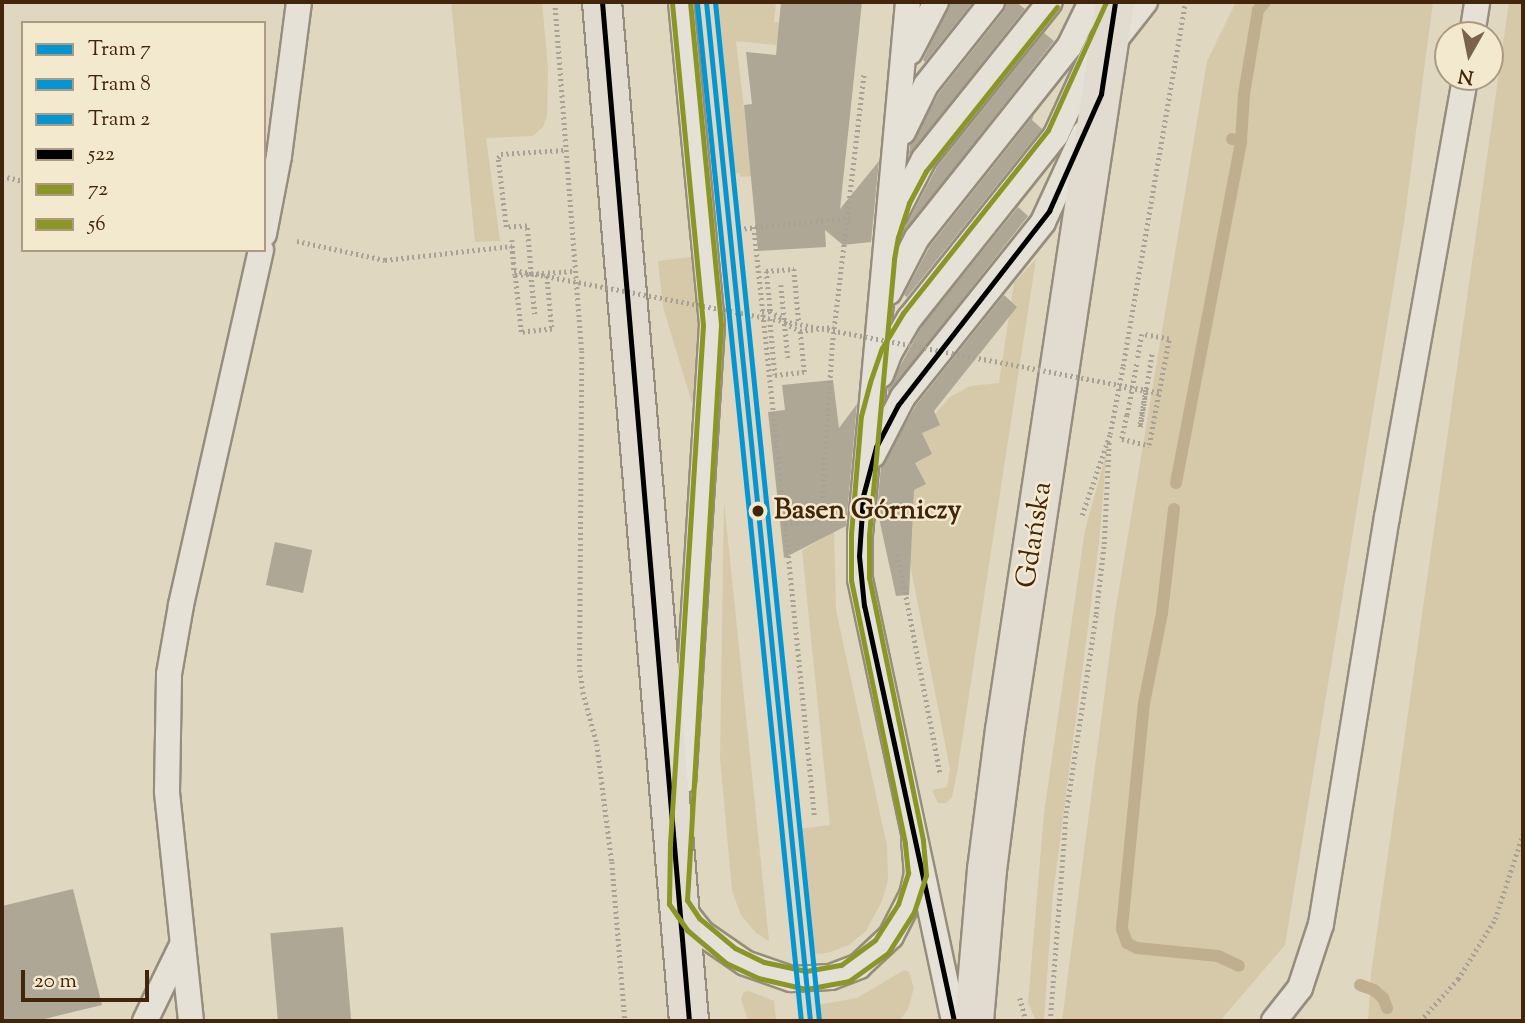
<!DOCTYPE html>
<meta charset="utf-8">
<style>
body{margin:0}
#map{position:relative;width:1525px;height:1023px;overflow:hidden;background:#dfd7c0;font-family:"Sorts Mill Goudy",serif}
div>[style]{position:absolute}
.green>*{inset:0;background:#d6c9a9}
.stream>*{height:12px;margin:-6px;padding:0 6px;transform-origin:6px;border-radius:6px;background:#c0af8f}
.building>*{inset:0;background:#afa796;transform-origin:0 0}
.path>*{height:4.5px;margin-top:-2.25px;transform-origin:0;background:repeating-linear-gradient(90deg,#a8a196 0 2px,transparent 0 5.5px)}
.roads{filter:drop-shadow(2px 0 #968d7d) drop-shadow(-2px 0 #968d7d) drop-shadow(0 2px #968d7d) drop-shadow(0 -2px #968d7d)}
.service>*{height:24px;margin:-12px;padding:0 12px;transform-origin:12px;border-radius:12px;background:#e6e1d6}
.primary>*{height:38px;margin:-19px;padding:0 19px;transform-origin:19px;border-radius:19px;background:#e1dccf}
.path-bridge>*{height:4.5px;margin-top:-2.25px;transform-origin:0;background:repeating-linear-gradient(90deg,#a8a196 0 2px,transparent 0 5.5px)}
.bus-1>*{height:5px;margin:-2.5px;padding:0 2.5px;transform-origin:2.5px;border-radius:2.5px;background:#000}
.bus-2>*{height:5px;margin:-2.5px;padding:0 2.5px;transform-origin:2.5px;border-radius:2.5px;background:#8a9727}
.bus-3>*{height:5px;margin:-2.5px;padding:0 2.5px;transform-origin:2.5px;border-radius:2.5px;background:#8a9727}
.tram-1>*{height:5px;margin:-2.5px;padding:0 2.5px;transform-origin:2.5px;border-radius:2.5px;background:#0396d2}
.tram-2>*{height:5px;margin:-2.5px;padding:0 2.5px;transform-origin:2.5px;border-radius:2.5px;background:#0396d2}
.tram-3>*{height:5px;margin:-2.5px;padding:0 2.5px;transform-origin:2.5px;border-radius:2.5px;background:#0396d2}
.dots>*{width:19px;height:19px;translate:-50% -50%;box-sizing:border-box;border:4px solid #f3e9ce;border-radius:50%}
span{translate:-50% -50%;white-space:nowrap;text-align:center;line-height:1.15;-webkit-text-stroke:5px #f3e9ce;paint-order:stroke}
.stop-label{font-size:28px;color:#42250a;font-weight:700}
.left{translate:0 -50%;text-align:left}
.street-label{font-size:28px;color:#42250a}
.frame{position:absolute;inset:0;border:4px solid #42250a;pointer-events:none}
.legend{position:absolute;left:21px;top:21px;width:245px;height:231px;box-sizing:border-box;background:#f3e9ce;border:2px solid #ac9b80;margin:0;padding:9px 12px;list-style:none;font-size:21px;color:#42250a}
.legend li{display:flex;align-items:center;gap:14px;height:35px}
.legend b{width:35px;border:2px solid #ac9b80}
.north{position:absolute;left:1434px;top:21px;width:70px;height:70px;box-sizing:border-box;background:#f3e9ce;border:2px solid #ac9b80;border-radius:50%;rotate:189deg;font-size:19px;font-weight:700;line-height:28px;text-align:center;color:#42250a}
.north::after{content:'';display:block;margin:auto;width:24px;height:32px;background:#79634a;clip-path:polygon(50% 0,100% 100%,50% 72%,0 100%)}
.scale{position:absolute;left:21px;top:970px;width:128px;height:32px;box-sizing:border-box;border:4px solid #42250a;border-top:0;padding-left:9px;font-size:21px;line-height:24px;white-space:nowrap;color:#42250a;-webkit-text-stroke:5px #f3e9ce;paint-order:stroke}
</style>
<div id="map">
<div class="green">
<i style="clip-path:polygon(451px 2px,542px 2px,548px 68px,547px 116px,543px 127px,533px 136px,486px 138px,500px 241px,475px 242px)"></i>
<i style="clip-path:polygon(716px 2px,776px 2px,774px 22px,807px 25px,805px 48px,736px 41px,752px 176px,740px 177px,740px 173px,734px 174px)"></i>
<i style="clip-path:polygon(1236px 2px,1433px 2px,1404px 223px,1285px 945px,1220px 1021px,1062px 1021px,1115px 613px,1207px 61px)"></i>
<i style="clip-path:polygon(1509px 2px,1523px 2px,1523px 1021px,1368px 1021px,1371px 974px)"></i>
<i style="clip-path:polygon(699px 256px,698px 411px,695px 413px,663px 307px,658px 261px)"></i>
<i style="clip-path:polygon(1036px 259px,957px 773px,952px 797px,946px 803px,938px 803px,932px 790px,947px 787px,950px 769px,909px 559px,914px 449px,924px 427px,950px 397px,970px 386px,999px 383px,1014px 283px)"></i>
<i style="clip-path:polygon(1107px 450px,1099px 543px,1053px 894px,1044px 1021px,1036px 1021px,1028px 1003px,1044px 813px,1085px 530px)"></i>
<i style="clip-path:polygon(724px 501px,769px 941px,756px 933px,741px 915px,732px 891px,720px 758px)"></i>
<i style="clip-path:polygon(834px 532px,836px 610px,887px 846px,888px 880px,882px 901px,866px 931px,849px 945px,827px 953px,812px 954px,799px 829px,830px 825px,802px 550px)"></i>
<i style="clip-path:polygon(904px 970px,909px 972px,914px 988px,908px 1009px,899px 1021px,819px 1021px,817px 1005px,857px 998px)"></i>
<i style="clip-path:polygon(749px 991px,774px 1001px,776px 1021px,748px 1021px,741px 999px,744px 992px)"></i>
</div>
<div class="stream">
<i style="left:1232px;top:139px;width:9px;rotate:13deg"></i>
<i style="left:1241px;top:141px;width:47px;rotate:-86.3deg"></i>
<i style="left:1244px;top:94px;width:85px;rotate:-80.5deg"></i>
<i style="left:1258px;top:10px;width:11px;rotate:-49deg"></i>
<i style="left:1176px;top:483px;width:348px;rotate:-79.2deg"></i>
<i style="left:1174px;top:509px;width:105px;rotate:96.6deg"></i>
<i style="left:1162px;top:613px;width:92px;rotate:101.3deg"></i>
<i style="left:1144px;top:703px;width:227px;rotate:95.6deg"></i>
<i style="left:1122px;top:929px;width:15px;rotate:70deg"></i>
<i style="left:1127px;top:943px;width:11px;rotate:27deg"></i>
<i style="left:1137px;top:948px;width:81px;rotate:5.6deg"></i>
<i style="left:1218px;top:956px;width:23px;rotate:25deg"></i>
<i style="left:1360px;top:985px;width:15px;rotate:20deg"></i>
<i style="left:1374px;top:990px;width:12px;rotate:42deg"></i>
<i style="left:1383px;top:998px;width:11px;rotate:68deg"></i>
</div>
<div class="building">
<i style="clip-path:polygon(781px 2px,862px 2px,840px 209px,879px 161px,871px 242px,843px 245px,825px 230px,826px 247px,758px 251px,744px 105px,752px 104px,746px 52px,776px 55px)"></i>
<i style="clip-path:polygon(951px 2px,973px 2px,925px 62px,923px 60px)"></i>
<i style="clip-path:polygon(1007px 2px,1016px 2px,1025px 9px,909px 155px,910px 145px,939px 93px,1004px 11px)"></i>
<i style="clip-path:polygon(1044px 33px,1054px 41px,902px 235px,903px 226px,909px 220px,937px 167px)"></i>
<i style="clip-path:polygon(1034px 115px,1032px 120px,1042px 129px,907px 297px,904px 295px,930px 246px)"></i>
<i style="clip-path:polygon(1018px 207px,1028px 216px,888px 394px,888px 388px,922px 326px)"></i>
<i style="clip-path:polygon(1004px 295px,1017px 307px,934px 411px,940px 425px,922px 433px,932px 454px,915px 463px,926px 484px,914px 490px,909px 595px,896px 596px,877px 509px,881px 467px,916px 405px)"></i>
<i style="clip-path:polygon(833px 380px,839px 428px,857px 404px,846px 526px,784px 558px,768px 412px,785px 410px,782px 385px)"></i>
<i style="left:275px;top:542px;width:38px;height:44px;rotate:12deg"></i>
<i style="clip-path:polygon(73px 889px,102px 1005px,36px 1021px,2px 1021px,2px 906px)"></i>
<i style="left:343px;top:927px;width:94px;height:73px;rotate:85deg"></i>
</div>
<div class="path">
<i style="left:555px;top:2px;width:350px;rotate:85.6deg"></i>
<i style="left:582px;top:351px;width:319px;rotate:90.4deg"></i>
<i style="left:580px;top:670px;width:22px;rotate:82deg"></i>
<i style="left:583px;top:692px;width:54px;rotate:74.9deg"></i>
<i style="left:597px;top:744px;width:119px;rotate:82.8deg"></i>
<i style="left:612px;top:862px;width:160px;rotate:85.3deg"></i>
<i style="left:2px;top:176px;width:22px;rotate:13deg"></i>
<i style="left:754px;top:227px;width:299px;rotate:84deg"></i>
<i style="left:739px;top:229px;width:109px;rotate:-5.8deg"></i>
<i style="left:297px;top:241px;width:90px;rotate:12.2deg"></i>
<i style="left:385px;top:260px;width:128px;rotate:-6.3deg"></i>
<i style="left:512px;top:246px;width:29px;rotate:84deg"></i>
<i style="left:531px;top:274px;width:48px;rotate:-94.8deg"></i>
<i style="left:527px;top:226px;width:21px;rotate:177deg"></i>
<i style="left:506px;top:227px;width:69px;rotate:-96.6deg"></i>
<i style="left:498px;top:158px;width:5px;rotate:-53deg"></i>
<i style="left:501px;top:154px;width:64px;rotate:-3.6deg"></i>
<i style="left:531px;top:274px;width:40px;rotate:84.3deg"></i>
<i style="left:547px;top:276px;width:53px;rotate:84.6deg"></i>
<i style="left:552px;top:329px;width:31px;rotate:174deg"></i>
<i style="left:521px;top:332px;width:57px;rotate:-96deg"></i>
<i style="left:515px;top:275px;width:59px;rotate:-3.9deg"></i>
<i style="left:781px;top:285px;width:73px;rotate:84.5deg"></i>
<i style="left:770px;top:311px;width:17px;rotate:31deg"></i>
<i style="left:762px;top:312px;width:8px;rotate:-7deg"></i>
<i style="left:770px;top:311px;width:40px;rotate:-95.7deg"></i>
<i style="left:766px;top:271px;width:28px;rotate:-4deg"></i>
<i style="left:794px;top:269px;width:55px;rotate:84.8deg"></i>
<i style="left:770px;top:319px;width:56px;rotate:84.9deg"></i>
<i style="left:775px;top:375px;width:29px;rotate:-6deg"></i>
<i style="left:804px;top:372px;width:41px;rotate:-95.6deg"></i>
<i style="left:800px;top:331px;width:34px;rotate:-7deg"></i>
<i style="left:785px;top:323px;width:17px;rotate:28deg"></i>
<i style="left:1119px;top:386px;width:42px;rotate:9.7deg"></i>
<i style="left:1127px;top:415px;width:25px;rotate:102deg"></i>
<i style="left:1122px;top:439px;width:28px;rotate:13deg"></i>
<i style="left:1149px;top:445px;width:108px;rotate:-79.3deg"></i>
<i style="left:1169px;top:339px;width:27px;rotate:-170deg"></i>
<i style="left:1142px;top:334px;width:27px;rotate:100deg"></i>
<i style="left:1140px;top:427px;width:75px;rotate:-80.8deg"></i>
<i style="left:1082px;top:515px;width:86px;rotate:-70.9deg"></i>
<i style="left:1110px;top:434px;width:69px;rotate:-79.2deg"></i>
<i style="left:1123px;top:366px;width:369px;rotate:-80.3deg"></i>
<i style="left:898px;top:554px;width:223px;rotate:79.1deg"></i>
<i style="left:814px;top:815px;width:292px;rotate:-95.7deg"></i>
<i style="left:785px;top:524px;width:36px;rotate:-6deg"></i>
<i style="left:821px;top:520px;width:175px;rotate:-86.4deg"></i>
<i style="left:832px;top:345px;width:275px;rotate:-83.3deg"></i>
<i style="left:1020px;top:998px;width:24px;rotate:75deg"></i>
<i style="left:1050px;top:1021px;width:209px;rotate:-85.6deg"></i>
<i style="left:1066px;top:813px;width:201px;rotate:-81.4deg"></i>
<i style="left:1096px;top:614px;width:70px;rotate:-83.5deg"></i>
<i style="left:1104px;top:544px;width:103px;rotate:-87.2deg"></i>
<i style="left:1420px;top:1021px;width:57px;rotate:-47.9deg"></i>
<i style="left:1458px;top:979px;width:70px;rotate:-58.3deg"></i>
<i style="left:1495px;top:919px;width:89px;rotate:-71.8deg"></i>
</div>
<div class="roads">
<div class="service">
<i style="left:681px;top:2px;width:324px;rotate:84.5deg"></i>
<i style="left:712px;top:325px;width:457px;rotate:93.6deg"></i>
<i style="left:908px;top:2px;width:535px;rotate:95.15deg"></i>
<i style="left:860px;top:535px;width:44px;rotate:90deg"></i>
<i style="left:860px;top:579px;width:452px;rotate:78deg"></i>
<i style="left:1472px;top:35px;width:33px;rotate:-81deg"></i>
<i style="left:1112px;top:44px;width:53px;rotate:-51.8deg"></i>
<i style="left:910px;top:52px;width:56px;rotate:-62.5deg"></i>
<i style="left:903px;top:132px;width:52px;rotate:-63.9deg"></i>
<i style="left:926px;top:85px;width:106px;rotate:-51.5deg"></i>
<i style="left:896px;top:213px;width:61px;rotate:-62.6deg"></i>
<i style="left:924px;top:159px;width:201px;rotate:-51.3deg"></i>
<i style="left:264px;top:234px;width:79px;rotate:-79.1deg"></i>
<i style="left:279px;top:156px;width:155px;rotate:-82.6deg"></i>
<i style="left:889px;top:292px;width:61px;rotate:-62.6deg"></i>
<i style="left:917px;top:238px;width:244px;rotate:-51.5deg"></i>
<i style="left:1069px;top:47px;width:50px;rotate:-63.9deg"></i>
<i style="left:881px;top:375px;width:25px;rotate:-69deg"></i>
<i style="left:890px;top:352px;width:39px;rotate:-60deg"></i>
<i style="left:910px;top:318px;width:234px;rotate:-51.4deg"></i>
<i style="left:1056px;top:135px;width:99px;rotate:-65.5deg"></i>
<i style="left:873px;top:455px;width:65px;rotate:-62.7deg"></i>
<i style="left:903px;top:397px;width:224px;rotate:-51.3deg"></i>
<i style="left:1043px;top:222px;width:98px;rotate:-65.3deg"></i>
<i style="left:681px;top:907px;width:35px;rotate:51deg"></i>
<i style="left:703px;top:934px;width:51px;rotate:34.6deg"></i>
<i style="left:745px;top:963px;width:49px;rotate:19.2deg"></i>
<i style="left:791px;top:979px;width:40px;rotate:-2.9deg"></i>
<i style="left:831px;top:977px;width:30px;rotate:-21deg"></i>
<i style="left:859px;top:966px;width:44px;rotate:-43.2deg"></i>
<i style="left:891px;top:936px;width:46px;rotate:-62.9deg"></i>
<i style="left:912px;top:895px;width:22px;rotate:-77deg"></i>
<i style="left:917px;top:874px;width:32px;rotate:-95deg"></i>
<i style="left:145px;top:1021px;width:85px;rotate:-64deg"></i>
<i style="left:191px;top:1021px;width:231px;rotate:-96deg"></i>
<i style="left:167px;top:791px;width:117px;rotate:-89deg"></i>
<i style="left:169px;top:674px;width:70px;rotate:-80.1deg"></i>
<i style="left:181px;top:605px;width:364px;rotate:-77.3deg"></i>
<i style="left:1274px;top:1021px;width:42px;rotate:-51.8deg"></i>
<i style="left:1300px;top:988px;width:67px;rotate:-71.8deg"></i>
<i style="left:1321px;top:924px;width:412px;rotate:-80.8deg"></i>
<i style="left:1387px;top:517px;width:447px;rotate:-79.9deg"></i>
</div>
<div class="primary">
<i style="left:602px;top:2px;width:1023px;rotate:85.12deg"></i>
<i style="left:974px;top:1021px;width:152px;rotate:-85.1deg"></i>
<i style="left:987px;top:870px;width:141px;rotate:-82.7deg"></i>
<i style="left:1005px;top:730px;width:736px;rotate:-81.41deg"></i>
</div>
</div>
<div class="path-bridge">
<i style="left:512px;top:240px;width:30px;rotate:86deg"></i>
<i style="left:514px;top:270px;width:643px;rotate:10.75deg"></i>
<i style="left:1146px;top:390px;width:37px;rotate:99deg"></i>
<i style="left:531px;top:274px;width:40px;rotate:84.3deg"></i>
<i style="left:1127px;top:415px;width:55px;rotate:-79.5deg"></i>
</div>
<div class="bus-1">
<i style="left:602px;top:2px;width:1023px;rotate:85.12deg"></i>
<i style="left:954px;top:1021px;width:425px;rotate:-102.2deg"></i>
<i style="left:864px;top:606px;width:50px;rotate:-95.7deg"></i>
<i style="left:859px;top:556px;width:60px;rotate:-86.2deg"></i>
<i style="left:863px;top:496px;width:51px;rotate:-75.1deg"></i>
<i style="left:876px;top:447px;width:47px;rotate:-62.4deg"></i>
<i style="left:898px;top:405px;width:246px;rotate:-52.1deg"></i>
<i style="left:1049px;top:211px;width:128px;rotate:-66deg"></i>
<i style="left:1101px;top:94px;width:93px;rotate:-81.3deg"></i>
</div>
<div class="bus-2">
<i style="left:672px;top:3px;width:323px;rotate:84.5deg"></i>
<i style="left:703px;top:325px;width:520px;rotate:93.64deg"></i>
<i style="left:670px;top:844px;width:60px;rotate:91deg"></i>
<i style="left:669px;top:904px;width:32px;rotate:55deg"></i>
<i style="left:687px;top:930px;width:51px;rotate:40.2deg"></i>
<i style="left:726px;top:963px;width:35px;rotate:25deg"></i>
<i style="left:758px;top:978px;width:49px;rotate:12.9deg"></i>
<i style="left:806px;top:989px;width:44px;rotate:-10.5deg"></i>
<i style="left:849px;top:981px;width:48px;rotate:-35.7deg"></i>
<i style="left:888px;top:953px;width:49px;rotate:-57.6deg"></i>
<i style="left:914px;top:912px;width:39px;rotate:-72deg"></i>
<i style="left:926px;top:875px;width:35px;rotate:-95deg"></i>
<i style="left:923px;top:840px;width:268px;rotate:-101.6deg"></i>
<i style="left:869px;top:578px;width:43px;rotate:-90deg"></i>
<i style="left:869px;top:535px;width:277px;rotate:-84.8deg"></i>
<i style="left:894px;top:259px;width:22px;rotate:-80deg"></i>
<i style="left:898px;top:237px;width:36px;rotate:-72deg"></i>
<i style="left:909px;top:203px;width:36px;rotate:-62deg"></i>
<i style="left:926px;top:171px;width:210px;rotate:-51.4deg"></i>
</div>
<div class="bus-3">
<i style="left:690px;top:2px;width:324px;rotate:84.5deg"></i>
<i style="left:721px;top:325px;width:576px;rotate:93.38deg"></i>
<i style="left:687px;top:900px;width:22px;rotate:56deg"></i>
<i style="left:699px;top:918px;width:47px;rotate:39.8deg"></i>
<i style="left:735px;top:948px;width:32px;rotate:26deg"></i>
<i style="left:764px;top:962px;width:43px;rotate:12.1deg"></i>
<i style="left:806px;top:971px;width:36px;rotate:-10deg"></i>
<i style="left:841px;top:965px;width:42px;rotate:-36.3deg"></i>
<i style="left:875px;top:940px;width:43px;rotate:-57.4deg"></i>
<i style="left:898px;top:904px;width:33px;rotate:-72deg"></i>
<i style="left:908px;top:873px;width:30px;rotate:-96deg"></i>
<i style="left:905px;top:843px;width:268px;rotate:-101.6deg"></i>
<i style="left:851px;top:580px;width:46px;rotate:-90deg"></i>
<i style="left:851px;top:534px;width:118px;rotate:-85.2deg"></i>
<i style="left:861px;top:416px;width:35px;rotate:-75deg"></i>
<i style="left:870px;top:382px;width:36px;rotate:-71deg"></i>
<i style="left:882px;top:348px;width:41px;rotate:-59deg"></i>
<i style="left:903px;top:313px;width:233px;rotate:-51.6deg"></i>
<i style="left:1048px;top:130px;width:141px;rotate:-65.6deg"></i>
</div>
<div class="tram-1">
<i style="left:706px;top:2px;width:1024px;rotate:84.17deg"></i>
</div>
<div class="tram-2">
<i style="left:697px;top:3px;width:1023px;rotate:84.17deg"></i>
</div>
<div class="tram-3">
<i style="left:715px;top:2px;width:1023px;rotate:84.17deg"></i>
</div>
<div class="dots">
<i style="left:758px;top:511px;background:#42250a"></i>
</div>
<div class="stop-label">
<span class="left" style="left:774px;top:511px">Basen Górniczy</span>
</div>
<div class="street-label">
<span style="left:1035px;top:535px;rotate:-81deg">Gdańska</span>
</div>
<div class="frame"></div>
<ul class="legend">
<li><b style="height:9px;background:#0396d2"></b>Tram 7</li>
<li><b style="height:9px;background:#0396d2"></b>Tram 8</li>
<li><b style="height:9px;background:#0396d2"></b>Tram 2</li>
<li><b style="height:9px;background:#000"></b>522</li>
<li><b style="height:9px;background:#8a9727"></b>72</li>
<li><b style="height:9px;background:#8a9727"></b>56</li>
</ul>
<div class="north">N</div>
<div class="scale">20 m</div>
</div>
